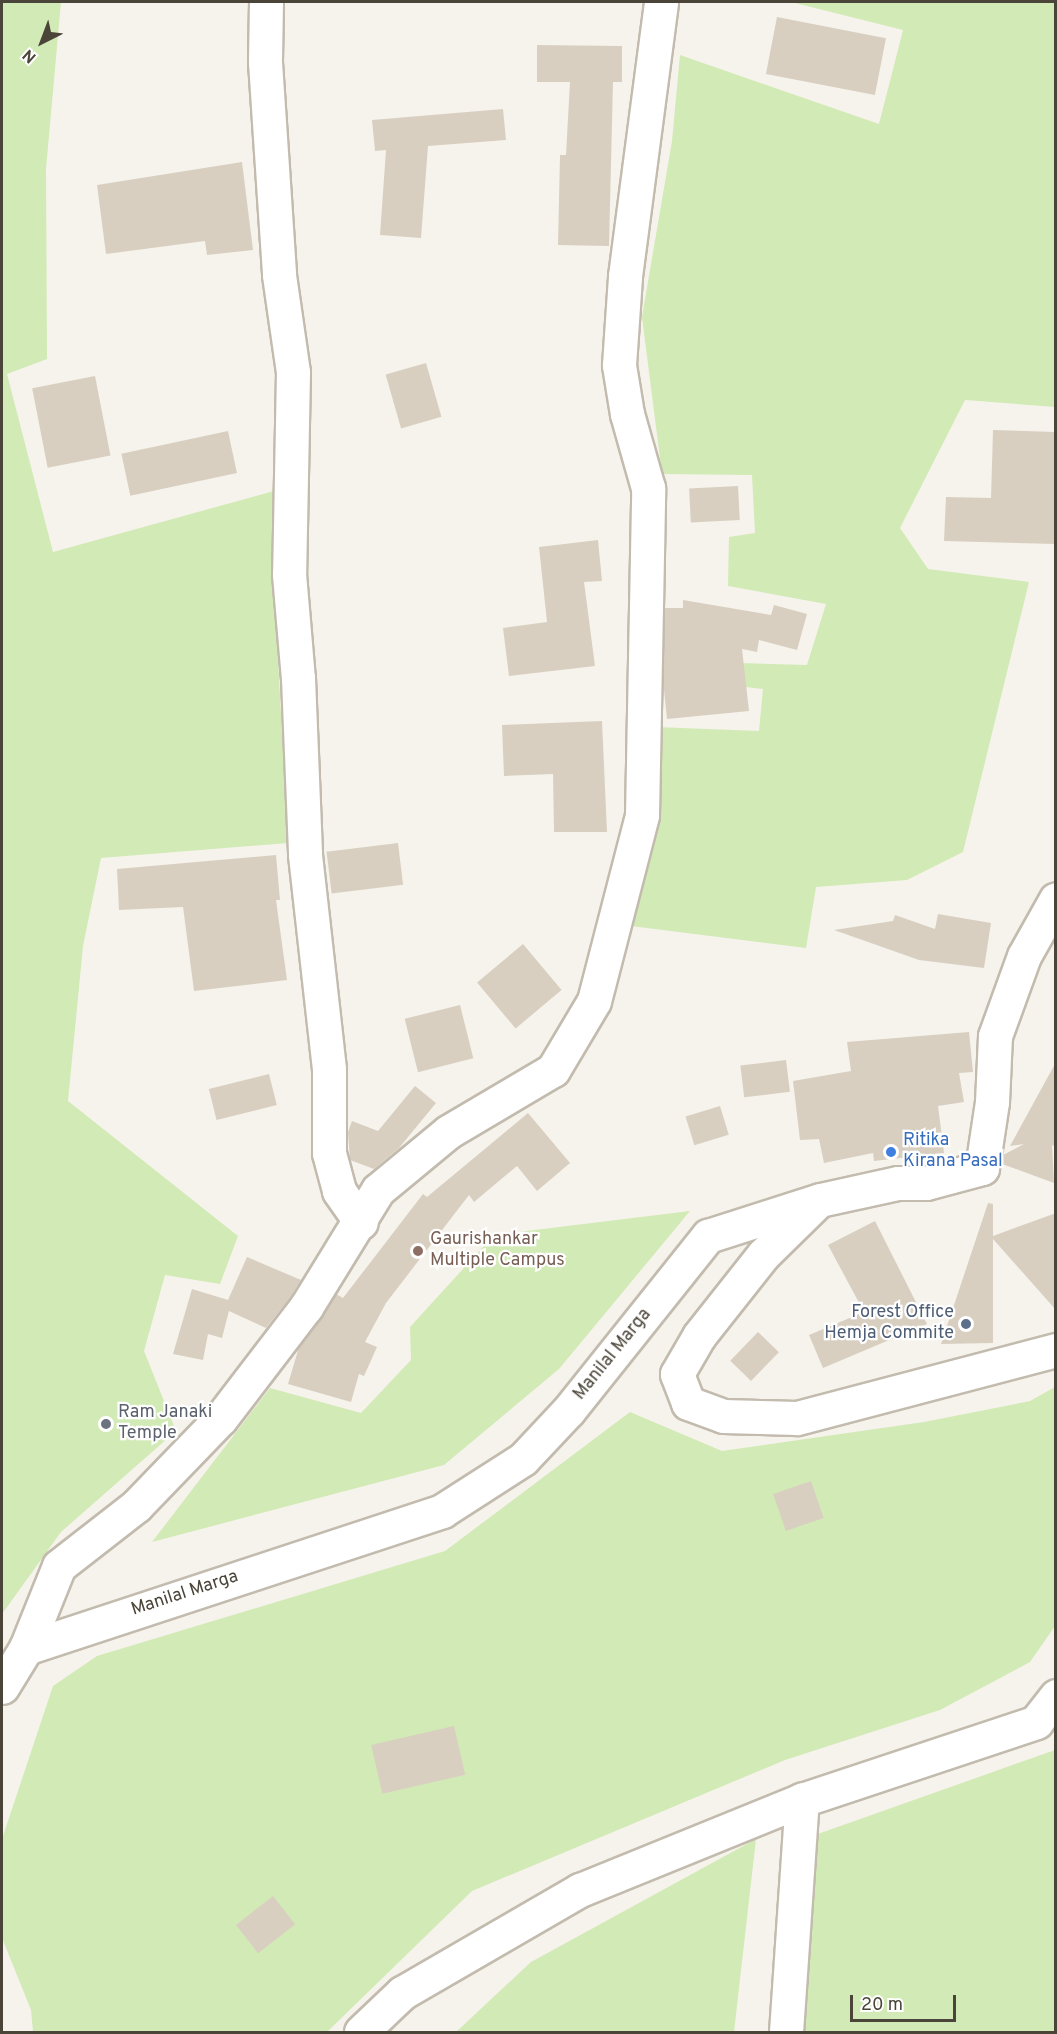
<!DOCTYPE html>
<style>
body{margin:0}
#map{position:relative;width:1057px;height:2034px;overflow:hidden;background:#f6f3ec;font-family:Overpass,sans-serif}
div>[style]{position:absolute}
.green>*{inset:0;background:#d2eab5}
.building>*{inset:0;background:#d8cfc1;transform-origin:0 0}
.roads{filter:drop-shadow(2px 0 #c2bbae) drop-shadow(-2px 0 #c2bbae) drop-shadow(0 2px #c2bbae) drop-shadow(0 -2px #c2bbae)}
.minor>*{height:33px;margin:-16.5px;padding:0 16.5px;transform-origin:16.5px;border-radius:16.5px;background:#fff}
.dots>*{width:16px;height:16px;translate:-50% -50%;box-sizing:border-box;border:3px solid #fff;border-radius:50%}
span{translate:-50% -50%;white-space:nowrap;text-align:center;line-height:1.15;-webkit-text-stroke:4.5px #fff;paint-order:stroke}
.shop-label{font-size:18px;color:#366cbe}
.left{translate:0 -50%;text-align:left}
.education-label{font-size:18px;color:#785e54}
.service-label{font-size:18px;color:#4e5e75}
.right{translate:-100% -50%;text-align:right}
.street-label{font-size:18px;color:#4b4439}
.worship-label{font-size:18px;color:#5b616d}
.frame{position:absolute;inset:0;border:3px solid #4b4439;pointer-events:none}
.north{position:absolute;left:12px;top:12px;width:60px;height:60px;-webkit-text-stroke:4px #fff;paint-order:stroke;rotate:222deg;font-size:16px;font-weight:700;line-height:24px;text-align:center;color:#4b4439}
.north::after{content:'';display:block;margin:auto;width:21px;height:27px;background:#4b4439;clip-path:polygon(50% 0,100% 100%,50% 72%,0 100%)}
.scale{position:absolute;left:850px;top:1995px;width:106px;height:27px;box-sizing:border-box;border:3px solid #4b4439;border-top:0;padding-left:8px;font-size:18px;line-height:21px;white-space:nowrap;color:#4b4439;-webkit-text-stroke:4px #fff;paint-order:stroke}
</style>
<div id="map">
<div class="green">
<i style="clip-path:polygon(2px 2px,61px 2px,46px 169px,47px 359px,7px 374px,53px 552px,274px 491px,276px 622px,288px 843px,101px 858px,83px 946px,68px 1101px,238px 1236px,220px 1284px,165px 1275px,144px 1351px,176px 1431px,61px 1532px,2px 1614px)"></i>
<i style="clip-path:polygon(791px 2px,1055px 2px,1055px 407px,965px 400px,900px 528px,928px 569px,1029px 582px,963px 852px,907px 880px,816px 887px,806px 948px,631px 926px,656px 727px,759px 731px,763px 689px,737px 686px,739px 663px,807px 665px,826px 604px,728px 586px,729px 537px,755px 533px,752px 475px,662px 474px,642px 317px,672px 141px,680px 55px,879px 124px,903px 30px)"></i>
<i style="clip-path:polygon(690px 1211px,559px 1369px,444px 1465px,152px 1542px,270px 1388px,361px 1413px,411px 1360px,410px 1327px,494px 1235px)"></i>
<i style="clip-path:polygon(1055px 1387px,1055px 1626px,1030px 1662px,940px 1710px,785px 1760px,472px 1891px,327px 2032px,33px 2032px,31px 2010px,2px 1938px,2px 1839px,53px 1686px,97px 1656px,445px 1551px,630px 1412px,722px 1451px,924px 1422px,1030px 1401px)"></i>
<i style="clip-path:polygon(1055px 1750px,1055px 2032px,800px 2032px,815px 1835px)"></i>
<i style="clip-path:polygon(756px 1839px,734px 2032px,456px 2032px,531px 1962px)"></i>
</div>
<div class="building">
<i style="left:777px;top:17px;width:111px;height:58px;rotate:11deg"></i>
<i style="clip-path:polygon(537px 45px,622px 46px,622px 82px,613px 82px,609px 246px,558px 245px,560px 155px,566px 155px,570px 82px,537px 82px)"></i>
<i style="clip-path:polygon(503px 109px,506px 140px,428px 146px,421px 238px,380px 235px,386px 150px,375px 151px,372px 120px)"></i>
<i style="clip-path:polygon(242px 162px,253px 250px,207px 255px,205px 241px,106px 254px,97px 185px)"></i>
<i style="left:426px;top:363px;width:56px;height:42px;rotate:74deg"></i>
<i style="left:95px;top:376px;width:81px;height:64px;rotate:79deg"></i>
<i style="clip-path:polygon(993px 430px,1056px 432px,1056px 544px,944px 541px,946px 497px,991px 498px)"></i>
<i style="left:228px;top:431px;width:43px;height:109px;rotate:78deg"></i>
<i style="left:738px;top:486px;width:34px;height:49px;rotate:87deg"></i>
<i style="clip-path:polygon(598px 540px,602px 581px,584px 582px,595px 666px,509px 676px,503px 628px,547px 622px,539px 547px)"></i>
<i style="clip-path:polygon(683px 600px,771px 615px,774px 605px,807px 614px,797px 650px,759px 640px,757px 652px,742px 649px,749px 711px,667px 719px,663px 680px,665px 608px,683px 608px)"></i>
<i style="clip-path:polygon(602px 721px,607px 832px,554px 832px,553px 774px,504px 776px,502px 725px)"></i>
<i style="left:398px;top:843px;width:42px;height:72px;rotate:83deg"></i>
<i style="clip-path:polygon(276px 855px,280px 900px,276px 900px,287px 980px,194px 991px,183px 907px,119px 910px,117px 869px)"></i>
<i style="clip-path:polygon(938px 914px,991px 923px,984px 968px,919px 960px,834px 930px,893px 921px,895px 915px,935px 929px)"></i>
<i style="left:523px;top:944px;width:60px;height:60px;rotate:50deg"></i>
<i style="left:460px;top:1005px;width:55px;height:57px;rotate:76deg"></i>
<i style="clip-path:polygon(969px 1032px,973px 1072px,959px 1073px,964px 1102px,938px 1106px,944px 1153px,874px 1161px,873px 1153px,824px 1163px,819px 1139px,800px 1140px,793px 1081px,851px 1071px,847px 1042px)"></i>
<i style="left:786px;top:1060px;width:32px;height:46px;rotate:83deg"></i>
<i style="clip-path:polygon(1056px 1062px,1056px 1147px,1052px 1145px,1054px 1183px,1002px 1164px,1003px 1155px,1024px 1144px,1010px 1146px)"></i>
<i style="left:269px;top:1074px;width:32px;height:62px;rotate:76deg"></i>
<i style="clip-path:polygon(415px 1086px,436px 1103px,399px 1148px,374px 1169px,350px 1160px,348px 1132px,352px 1121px,378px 1131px)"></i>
<i style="left:720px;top:1106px;width:30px;height:36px;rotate:73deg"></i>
<i style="clip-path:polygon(528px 1113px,570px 1163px,537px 1191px,517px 1166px,474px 1202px,469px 1195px,386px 1303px,365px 1342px,377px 1347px,364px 1376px,359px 1374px,351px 1402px,288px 1384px,299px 1347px,336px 1294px,343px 1298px,423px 1194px,427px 1197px)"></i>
<i style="clip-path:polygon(988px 1203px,993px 1204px,993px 1236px,1056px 1213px,1056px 1310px,993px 1239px,993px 1343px,941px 1344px)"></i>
<i style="clip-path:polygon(875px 1221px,927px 1324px,823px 1368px,809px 1335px,864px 1312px,828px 1245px)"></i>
<i style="clip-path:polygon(247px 1257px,301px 1280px,291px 1296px,266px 1328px,229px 1311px,222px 1338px,208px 1334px,203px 1360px,173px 1354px,192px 1289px,228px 1300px)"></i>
<i style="left:758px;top:1332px;width:29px;height:40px;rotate:44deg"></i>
<i style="left:811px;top:1481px;width:39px;height:40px;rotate:71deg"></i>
<i style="left:454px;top:1726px;width:50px;height:85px;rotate:77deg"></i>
<i style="left:273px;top:1896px;width:36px;height:47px;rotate:52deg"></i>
</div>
<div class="roads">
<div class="minor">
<i style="left:266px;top:2px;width:60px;rotate:91deg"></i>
<i style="left:265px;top:62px;width:213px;rotate:86.2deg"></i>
<i style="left:279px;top:275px;width:98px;rotate:81.8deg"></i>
<i style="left:293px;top:372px;width:202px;rotate:91.1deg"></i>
<i style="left:289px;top:574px;width:104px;rotate:85.1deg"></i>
<i style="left:298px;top:678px;width:177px;rotate:87.7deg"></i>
<i style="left:305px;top:855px;width:215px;rotate:83.6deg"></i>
<i style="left:329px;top:1069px;width:84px;rotate:90deg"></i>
<i style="left:329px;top:1153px;width:39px;rotate:75deg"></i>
<i style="left:339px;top:1191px;width:38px;rotate:55deg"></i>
<i style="left:814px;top:1205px;width:71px;rotate:135.6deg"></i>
<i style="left:763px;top:1255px;width:103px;rotate:128.3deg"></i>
<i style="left:699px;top:1336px;width:44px;rotate:120.1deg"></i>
<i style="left:677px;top:1374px;width:31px;rotate:69deg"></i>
<i style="left:688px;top:1403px;width:37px;rotate:20deg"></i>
<i style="left:723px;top:1416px;width:74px;rotate:1.5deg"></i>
<i style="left:797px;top:1418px;width:268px;rotate:-14.7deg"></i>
<i style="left:26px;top:1648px;width:438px;rotate:-18.2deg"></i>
<i style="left:442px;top:1511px;width:96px;rotate:-32.7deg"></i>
<i style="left:523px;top:1459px;width:67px;rotate:-46.8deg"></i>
<i style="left:569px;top:1410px;width:223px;rotate:-51.4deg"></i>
<i style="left:708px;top:1236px;width:118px;rotate:-17.8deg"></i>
<i style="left:820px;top:1200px;width:80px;rotate:-12.3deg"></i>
<i style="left:898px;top:1183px;width:28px"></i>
<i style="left:926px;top:1183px;width:58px;rotate:-15deg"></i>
<i style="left:982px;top:1168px;width:67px;rotate:-81.4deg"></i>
<i style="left:992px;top:1102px;width:66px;rotate:-87.4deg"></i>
<i style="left:995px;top:1036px;width:85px;rotate:-70.1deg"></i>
<i style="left:1024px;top:956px;width:65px;rotate:-60.7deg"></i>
<i style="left:2px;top:1687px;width:46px;rotate:-58.4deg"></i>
<i style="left:26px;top:1648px;width:88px;rotate:-68.1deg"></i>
<i style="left:59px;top:1566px;width:98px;rotate:-37.9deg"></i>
<i style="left:136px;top:1506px;width:122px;rotate:-46deg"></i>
<i style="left:221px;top:1418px;width:140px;rotate:-52.6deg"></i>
<i style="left:306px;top:1307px;width:137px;rotate:-58.4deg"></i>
<i style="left:378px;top:1190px;width:91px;rotate:-39.6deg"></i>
<i style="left:448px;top:1132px;width:122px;rotate:-30.6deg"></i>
<i style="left:553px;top:1070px;width:80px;rotate:-59.3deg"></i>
<i style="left:594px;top:1001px;width:192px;rotate:-75.5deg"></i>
<i style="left:642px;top:815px;width:327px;rotate:-88.9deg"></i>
<i style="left:648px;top:488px;width:77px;rotate:-105.8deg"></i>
<i style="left:627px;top:414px;width:50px;rotate:-99.3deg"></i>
<i style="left:619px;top:365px;width:89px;rotate:-86.1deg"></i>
<i style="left:625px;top:276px;width:276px;rotate:-82.5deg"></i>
<i style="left:361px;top:2032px;width:57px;rotate:-43.6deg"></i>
<i style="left:402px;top:1993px;width:206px;rotate:-30.1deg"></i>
<i style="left:580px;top:1890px;width:240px;rotate:-22.1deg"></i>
<i style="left:802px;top:1800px;width:247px;rotate:-18.4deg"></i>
<i style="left:1036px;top:1722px;width:33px;rotate:-52deg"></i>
<i style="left:786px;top:2032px;width:233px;rotate:-86.1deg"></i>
</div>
</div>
<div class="dots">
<i style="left:891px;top:1152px;background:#3f7fe0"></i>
<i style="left:418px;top:1251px;background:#8d6e63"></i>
<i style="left:966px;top:1324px;background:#5c6f8a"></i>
<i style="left:106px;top:1424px;background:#6b7280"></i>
</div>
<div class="shop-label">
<span class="left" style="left:903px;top:1152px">Ritika<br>Kirana Pasal</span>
</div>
<div class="education-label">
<span class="left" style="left:430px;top:1251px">Gaurishankar<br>Multiple Campus</span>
</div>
<div class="service-label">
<span class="right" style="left:954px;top:1324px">Forest Office<br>Hemja Commite</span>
</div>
<div class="street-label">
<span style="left:613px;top:1355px;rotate:-51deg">Manilal Marga</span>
<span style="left:185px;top:1594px;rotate:-18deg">Manilal Marga</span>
</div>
<div class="worship-label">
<span class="left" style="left:118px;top:1424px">Ram Janaki<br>Temple</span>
</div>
<div class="frame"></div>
<div class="north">N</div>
<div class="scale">20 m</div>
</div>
